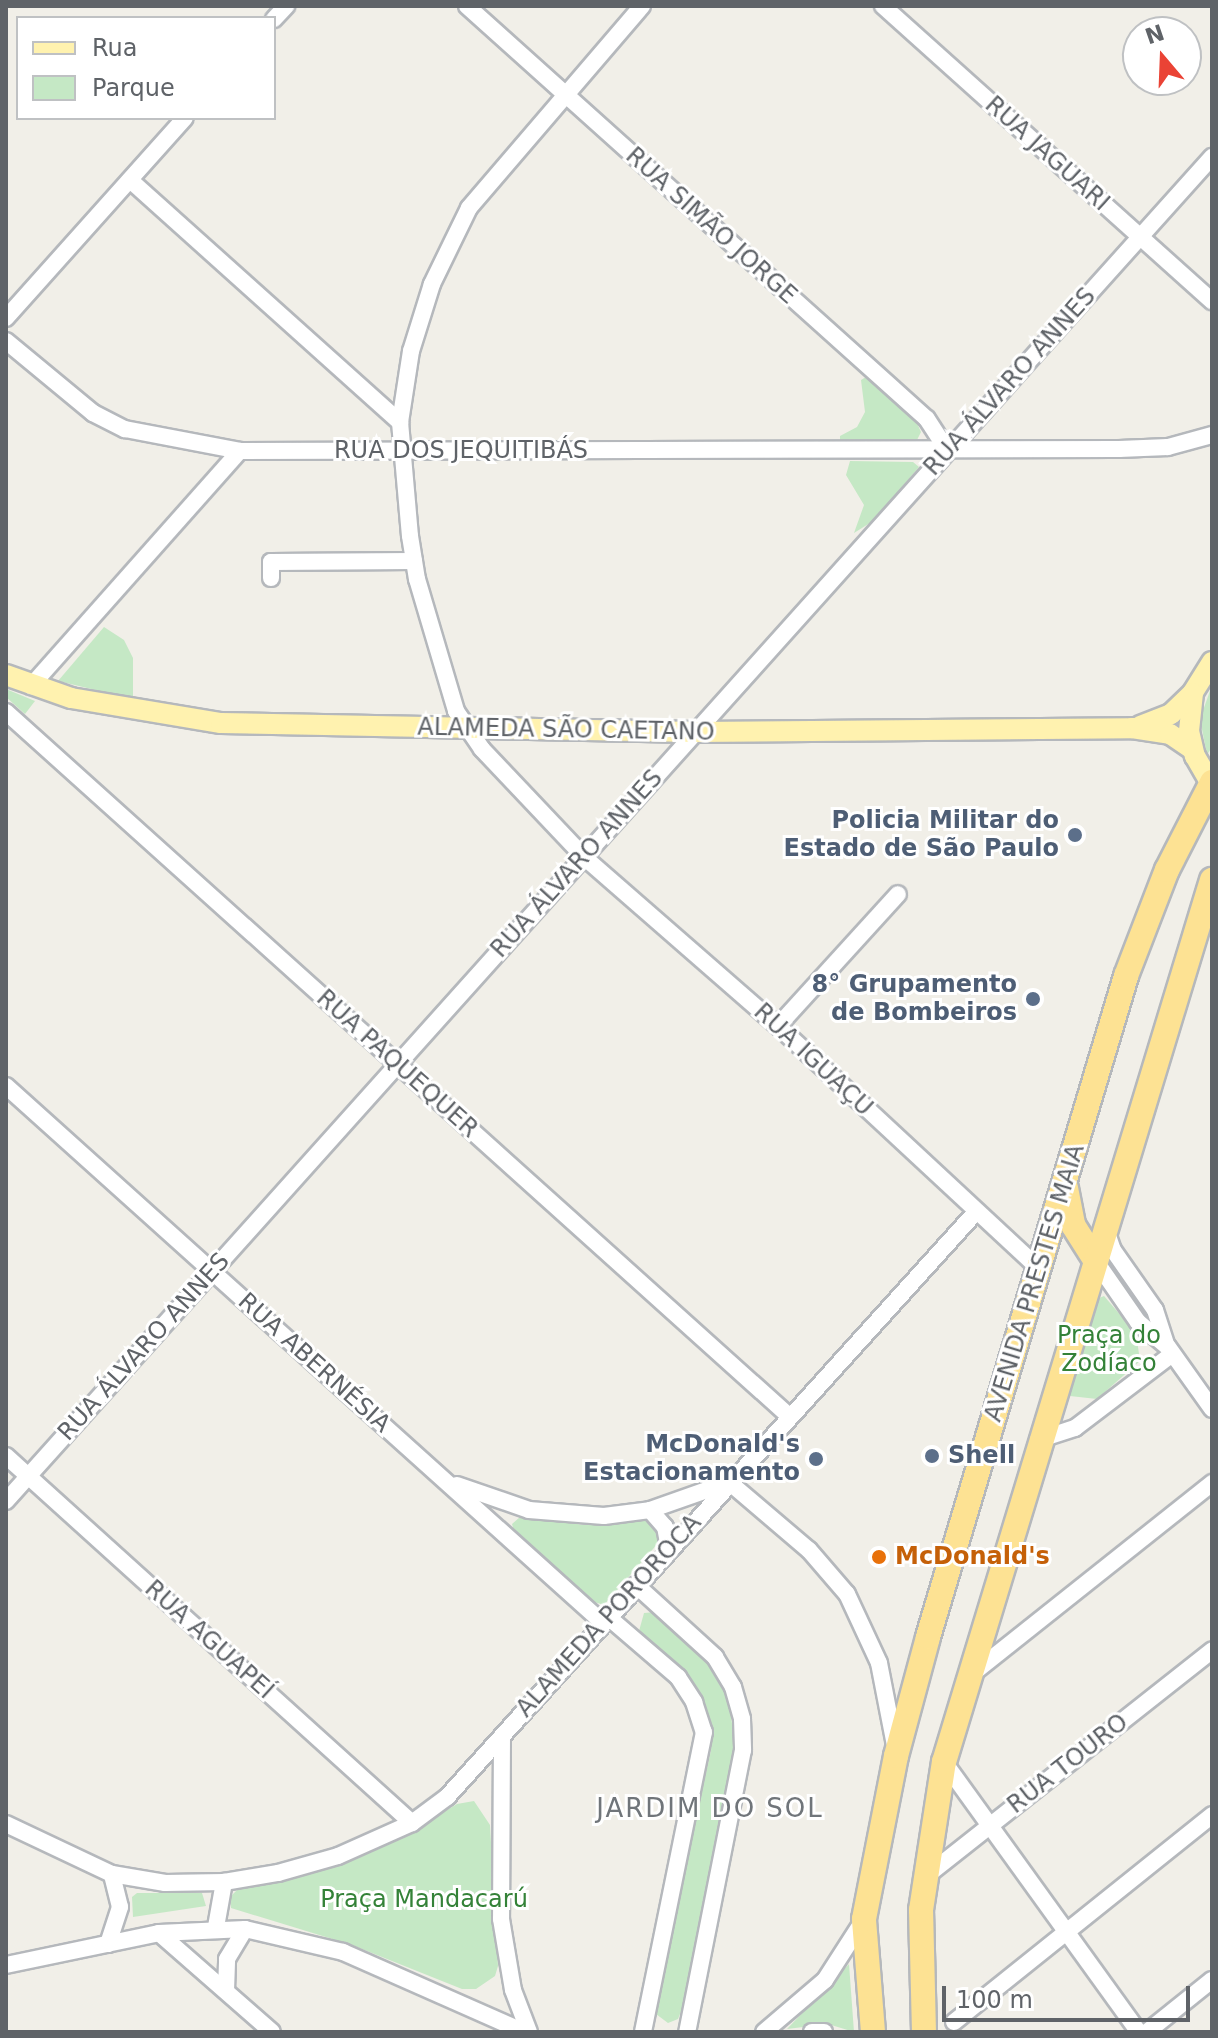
<!DOCTYPE html>
<meta charset="utf-8">
<style>
body{margin:0}
#map{position:relative;width:1218px;height:2038px;overflow:hidden;background:#f1efe8;font-family:"DejaVu Sans",sans-serif}
div>[style]{position:absolute}
.green>*{inset:0;background:#c5e8c5}
.roads{filter:drop-shadow(2px 0 #b5b8bc) drop-shadow(-2px 0 #b5b8bc) drop-shadow(0 2px #b5b8bc) drop-shadow(0 -2px #b5b8bc)}
.minor>*{height:16px;margin:-8px;padding:0 8px;transform-origin:8px;border-radius:8px;background:#fff}
.major>*{height:20px;margin:-10px;padding:0 10px;transform-origin:10px;border-radius:10px;background:#fff2af}
.highway>*{height:24px;margin:-12px;padding:0 12px;transform-origin:12px;border-radius:12px;background:#fde293}
.dots>*{width:22px;height:22px;translate:-50% -50%;box-sizing:border-box;border:4px solid #fff;border-radius:50%}
span{translate:-50% -50%;white-space:nowrap;text-align:center;line-height:1.15;-webkit-text-stroke:6px #fff;paint-order:stroke}
.street-label{font-size:24px;color:#5f6368}
.service-label{font-size:24px;color:#4e5e75;font-weight:700}
.right{translate:-100% -50%;text-align:right}
.left{translate:0 -50%;text-align:left}
.park-label{font-size:24px;color:#348238}
.food-label{font-size:24px;color:#c56008;font-weight:700}
.neighbourhood-label{font-size:26px;color:#70757a;letter-spacing:2px}
.frame{position:absolute;inset:0;border:8px solid #5f6368;pointer-events:none}
.legend{position:absolute;left:16px;top:16px;width:260px;height:104px;box-sizing:border-box;background:#fff;border:2px solid #bfc1c3;margin:0;padding:10px 14px;list-style:none;font-size:24px;color:#5f6368}
.legend li{display:flex;align-items:center;gap:16px;height:40px}
.legend b{width:40px;border:2px solid #bfc1c3}
.north{position:absolute;left:1122px;top:16px;width:80px;height:80px;box-sizing:border-box;background:#fff;border:2px solid #bfc1c3;border-radius:50%;rotate:341deg;font-size:22px;font-weight:700;line-height:32px;text-align:center;color:#5f6368}
.north::after{content:'';display:block;margin:auto;width:28px;height:36px;background:#ea4335;clip-path:polygon(50% 0,100% 100%,50% 72%,0 100%)}
.scale{position:absolute;left:942px;top:1986px;width:248px;height:36px;box-sizing:border-box;border:4px solid #5f6368;border-top:0;padding-left:10px;font-size:24px;line-height:28px;white-space:nowrap;color:#5f6368;-webkit-text-stroke:6px #fff;paint-order:stroke}
</style>
<div id="map">
<div class="green">
<i style="clip-path:polygon(866px 377px,916px 421px,921px 432px,917px 440px,840px 443px,840px 436px,857px 427px,865px 412px,861px 380px)"></i>
<i style="clip-path:polygon(850px 461px,913px 462px,919px 467px,873px 521px,854px 533px,864px 505px,846px 475px)"></i>
<i style="clip-path:polygon(104px 627px,124px 640px,133px 658px,133px 699px,58px 681px)"></i>
<i style="clip-path:polygon(1212px 685px,1212px 747px,1207px 755px,1200px 719px)"></i>
<i style="clip-path:polygon(6px 689px,35px 701px,25px 714px,6px 697px)"></i>
<i style="clip-path:polygon(1104px 1296px,1136px 1333px,1140px 1361px,1097px 1399px,1061px 1395px,1092px 1301px)"></i>
<i style="clip-path:polygon(520px 1517px,585px 1525px,645px 1520px,656px 1527px,660px 1541px,604px 1605px,591px 1601px,514px 1531px,512px 1524px)"></i>
<i style="clip-path:polygon(656px 1612px,709px 1662px,727px 1690px,736px 1750px,684px 2004px,678px 2019px,668px 2023px,656px 2014px,655px 2007px,711px 1750px,711px 1728px,690px 1682px,639px 1631px,644px 1613px)"></i>
<i style="clip-path:polygon(474px 1801px,490px 1825px,498px 1966px,495px 1976px,476px 1989px,462px 1989px,352px 1945px,231px 1908px,230px 1897px,239px 1888px,335px 1864px,411px 1832px,457px 1804px)"></i>
<i style="clip-path:polygon(137px 1893px,202px 1893px,206px 1906px,133px 1917px,132px 1897px)"></i>
<i style="clip-path:polygon(849px 1964px,854px 2032px,828px 2024px,787px 2029px)"></i>
</div>
<div class="roads">
<div class="minor">
<i style="left:467px;top:6px;width:618px;rotate:41.92deg"></i>
<i style="left:927px;top:419px;width:38px;rotate:57deg"></i>
<i style="left:642px;top:6px;width:266px;rotate:130.6deg"></i>
<i style="left:469px;top:208px;width:85px;rotate:116deg"></i>
<i style="left:432px;top:284px;width:70px;rotate:107.4deg"></i>
<i style="left:411px;top:351px;width:72px;rotate:98.8deg"></i>
<i style="left:400px;top:422px;width:114px;rotate:85deg"></i>
<i style="left:410px;top:536px;width:44px;rotate:80.8deg"></i>
<i style="left:417px;top:579px;width:138px;rotate:73.5deg"></i>
<i style="left:456px;top:711px;width:46px;rotate:55.6deg"></i>
<i style="left:482px;top:749px;width:149px;rotate:46.6deg"></i>
<i style="left:584px;top:857px;width:257px;rotate:41.1deg"></i>
<i style="left:778px;top:1026px;width:355px;rotate:42.9deg"></i>
<i style="left:883px;top:6px;width:442px;rotate:41.9deg"></i>
<i style="left:274px;top:19px;width:18px;rotate:-47deg"></i>
<i style="left:130px;top:180px;width:363px;rotate:41.9deg"></i>
<i style="left:6px;top:318px;width:268px;rotate:-48.2deg"></i>
<i style="left:6px;top:341px;width:113px;rotate:39.6deg"></i>
<i style="left:93px;top:413px;width:36px;rotate:27deg"></i>
<i style="left:125px;top:429px;width:117px;rotate:10.8deg"></i>
<i style="left:240px;top:451px;width:879px;rotate:-0.13deg"></i>
<i style="left:1119px;top:449px;width:49px;rotate:-2.3deg"></i>
<i style="left:1168px;top:447px;width:46px;rotate:-15.3deg"></i>
<i style="left:271px;top:578px;width:16px;rotate:-90deg"></i>
<i style="left:271px;top:562px;width:143px;rotate:-0.4deg"></i>
<i style="left:31px;top:686px;width:314px;rotate:-48.4deg"></i>
<i style="left:6px;top:712px;width:1053px;rotate:41.96deg"></i>
<i style="left:778px;top:1026px;width:178px;rotate:-47.7deg"></i>
<i style="left:6px;top:1086px;width:802px;rotate:41.97deg"></i>
<i style="left:1106px;top:1230px;width:21px;rotate:71deg"></i>
<i style="left:1113px;top:1250px;width:73px;rotate:55deg"></i>
<i style="left:1155px;top:1310px;width:38px;rotate:72deg"></i>
<i style="left:1095px;top:1260px;width:75px;rotate:55.3deg"></i>
<i style="left:1138px;top:1322px;width:39px;rotate:40deg"></i>
<i style="left:1168px;top:1347px;width:76px;rotate:54.6deg"></i>
<i style="left:1038px;top:1440px;width:39px;rotate:-18deg"></i>
<i style="left:1075px;top:1428px;width:122px;rotate:-37.3deg"></i>
<i style="left:6px;top:1456px;width:547px;rotate:42.11deg"></i>
<i style="left:729px;top:1482px;width:105px;rotate:40.4deg"></i>
<i style="left:809px;top:1550px;width:58px;rotate:49.2deg"></i>
<i style="left:847px;top:1594px;width:76px;rotate:65.1deg"></i>
<i style="left:879px;top:1663px;width:84px;rotate:79deg"></i>
<i style="left:457px;top:1485px;width:76px;rotate:19.1deg"></i>
<i style="left:529px;top:1510px;width:75px;rotate:4.6deg"></i>
<i style="left:604px;top:1516px;width:46px;rotate:-7.4deg"></i>
<i style="left:650px;top:1510px;width:78px;rotate:-19.4deg"></i>
<i style="left:6px;top:1501px;width:1806px;rotate:-48.1deg"></i>
<i style="left:650px;top:1510px;width:23px;rotate:49deg"></i>
<i style="left:665px;top:1527px;width:21px;rotate:79deg"></i>
<i style="left:636px;top:1585px;width:107px;rotate:42.3deg"></i>
<i style="left:715px;top:1657px;width:35px;rotate:59deg"></i>
<i style="left:733px;top:1687px;width:33px;rotate:74deg"></i>
<i style="left:742px;top:1719px;width:31px;rotate:88deg"></i>
<i style="left:743px;top:1750px;width:288px;rotate:101.2deg"></i>
<i style="left:607px;top:1616px;width:94px;rotate:40.7deg"></i>
<i style="left:678px;top:1677px;width:30px;rotate:57deg"></i>
<i style="left:694px;top:1702px;width:32px;rotate:72deg"></i>
<i style="left:704px;top:1732px;width:306px;rotate:101.5deg"></i>
<i style="left:972px;top:1674px;width:307px;rotate:-38.5deg"></i>
<i style="left:502px;top:1736px;width:183px;rotate:90.3deg"></i>
<i style="left:501px;top:1919px;width:72px;rotate:80.4deg"></i>
<i style="left:513px;top:1990px;width:45px;rotate:69.1deg"></i>
<i style="left:944px;top:1762px;width:333px;rotate:54.2deg"></i>
<i style="left:6px;top:1824px;width:117px;rotate:25.3deg"></i>
<i style="left:112px;top:1874px;width:54px;rotate:9.6deg"></i>
<i style="left:165px;top:1883px;width:59px;rotate:-1deg"></i>
<i style="left:224px;top:1882px;width:55px;rotate:-9.5deg"></i>
<i style="left:278px;top:1873px;width:62px;rotate:-15.8deg"></i>
<i style="left:338px;top:1856px;width:81px;rotate:-24deg"></i>
<i style="left:412px;top:1823px;width:44px;rotate:-36.6deg"></i>
<i style="left:447px;top:1797px;width:789px;rotate:-47.88deg"></i>
<i style="left:925px;top:1877px;width:366px;rotate:-38.3deg"></i>
<i style="left:216px;top:1927px;width:46px;rotate:-79.9deg"></i>
<i style="left:159px;top:1933px;width:150px;rotate:41.2deg"></i>
<i style="left:108px;top:1944px;width:39px;rotate:-72deg"></i>
<i style="left:120px;top:1907px;width:34px;rotate:-104deg"></i>
<i style="left:6px;top:1965px;width:156px;rotate:-11.8deg"></i>
<i style="left:159px;top:1933px;width:86px;rotate:-2.7deg"></i>
<i style="left:245px;top:1929px;width:101px;rotate:13.2deg"></i>
<i style="left:343px;top:1952px;width:198px;rotate:23.8deg"></i>
<i style="left:226px;top:1991px;width:32px;rotate:-88deg"></i>
<i style="left:227px;top:1959px;width:35px;rotate:-59deg"></i>
<i style="left:954px;top:2022px;width:331px;rotate:-38.7deg"></i>
<i style="left:764px;top:2032px;width:80px;rotate:-40.4deg"></i>
<i style="left:825px;top:1980px;width:70px;rotate:-57.2deg"></i>
<i style="left:812px;top:2032px;width:12px"></i>
<i style="left:1147px;top:2032px;width:83px;rotate:-38.7deg"></i>
</div>
<div class="major">
<i style="left:1212px;top:662px;width:36px;rotate:122deg"></i>
<i style="left:1193px;top:693px;width:38px;rotate:96deg"></i>
<i style="left:1189px;top:731px;width:26px;rotate:77deg"></i>
<i style="left:1195px;top:756px;width:34px;rotate:60deg"></i>
<i style="left:6px;top:675px;width:69px;rotate:19.5deg"></i>
<i style="left:71px;top:698px;width:152px;rotate:9.5deg"></i>
<i style="left:221px;top:723px;width:474px;rotate:1.1deg"></i>
<i style="left:695px;top:732px;width:437px;rotate:-0.5deg"></i>
<i style="left:1132px;top:728px;width:38px;rotate:9deg"></i>
<i style="left:1170px;top:734px;width:27px;rotate:34deg"></i>
<i style="left:1140px;top:726px;width:33px;rotate:-21deg"></i>
<i style="left:1171px;top:714px;width:30px;rotate:-44deg"></i>
</div>
<div class="highway">
<i style="left:1066px;top:1188px;width:38px;rotate:79deg"></i>
<i style="left:1073px;top:1225px;width:41px;rotate:57.8deg"></i>
<i style="left:873px;top:2032px;width:113px;rotate:-94.6deg"></i>
<i style="left:864px;top:1919px;width:166px;rotate:-78.9deg"></i>
<i style="left:896px;top:1756px;width:123px;rotate:-74.9deg"></i>
<i style="left:928px;top:1637px;width:690px;rotate:-73.32deg"></i>
<i style="left:1126px;top:976px;width:114px;rotate:-68.9deg"></i>
<i style="left:1167px;top:870px;width:99px;rotate:-62.9deg"></i>
<i style="left:924px;top:2032px;width:122px;rotate:-91.4deg"></i>
<i style="left:921px;top:1910px;width:150px;rotate:-81.2deg"></i>
<i style="left:944px;top:1762px;width:922px;rotate:-73.1deg"></i>
</div>
</div>
<div class="dots">
<i style="left:1075px;top:835px;background:#5c6f8a"></i>
<i style="left:1033px;top:999px;background:#5c6f8a"></i>
<i style="left:932px;top:1456px;background:#5c6f8a"></i>
<i style="left:816px;top:1459px;background:#5c6f8a"></i>
<i style="left:879px;top:1557px;background:#e8710a"></i>
</div>
<div class="street-label">
<span style="left:1047px;top:154px;rotate:42deg">RUA JAGUARI</span>
<span style="left:711px;top:226px;rotate:42deg">RUA SIMÃO JORGE</span>
<span style="left:1010px;top:382px;rotate:-48deg">RUA ÁLVARO ANNES</span>
<span style="left:461px;top:451px">RUA DOS JEQUITIBÁS</span>
<span style="left:566px;top:730px;rotate:1deg">ALAMEDA SÃO CAETANO</span>
<span style="left:577px;top:864px;rotate:-48deg">RUA ÁLVARO ANNES</span>
<span style="left:813px;top:1060px;rotate:43deg">RUA IGUAÇU</span>
<span style="left:397px;top:1064px;rotate:42deg">RUA PAQUEQUER</span>
<span style="left:1035px;top:1283px;rotate:-73deg">AVENIDA PRESTES MAIA</span>
<span style="left:144px;top:1347px;rotate:-48deg">RUA ÁLVARO ANNES</span>
<span style="left:314px;top:1363px;rotate:42deg">RUA ABERNÉSIA</span>
<span style="left:609px;top:1616px;rotate:-48deg">ALAMEDA POROROCA</span>
<span style="left:209px;top:1640px;rotate:42deg">RUA AGUAPEÍ</span>
<span style="left:1068px;top:1764px;rotate:-38deg">RUA TOURO</span>
</div>
<div class="service-label">
<span class="right" style="left:1059px;top:835px">Policia Militar do<br>Estado de São Paulo</span>
<span class="right" style="left:1017px;top:999px">8° Grupamento<br>de Bombeiros</span>
<span class="right" style="left:800px;top:1459px">McDonald's<br>Estacionamento</span>
<span class="left" style="left:948px;top:1456px">Shell</span>
</div>
<div class="park-label">
<span style="left:1109px;top:1350px">Praça do<br>Zodíaco</span>
<span style="left:424px;top:1900px">Praça Mandacarú</span>
</div>
<div class="food-label">
<span class="left" style="left:895px;top:1557px">McDonald's</span>
</div>
<div class="neighbourhood-label">
<span style="left:710px;top:1809px">JARDIM DO SOL</span>
</div>
<div class="frame"></div>
<ul class="legend">
<li><b style="height:10px;background:#fff2af"></b>Rua</li>
<li><b style="height:22px;background:#c5e8c5"></b>Parque</li>
</ul>
<div class="north">N</div>
<div class="scale">100 m</div>
</div>
